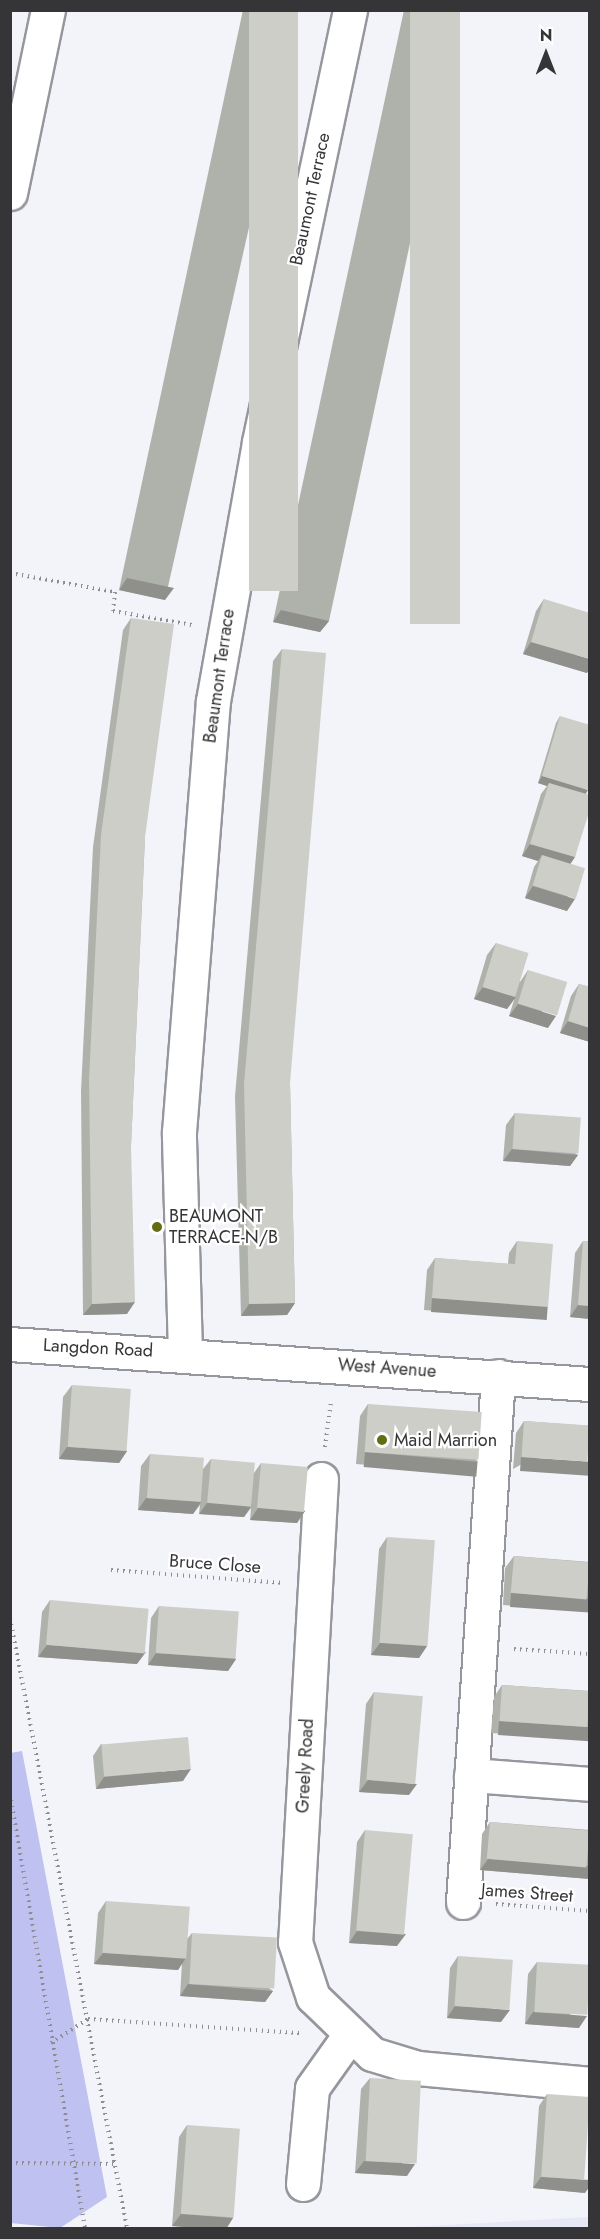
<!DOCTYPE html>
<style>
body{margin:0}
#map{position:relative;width:600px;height:2239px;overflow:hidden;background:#f3f3fa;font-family:Jost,sans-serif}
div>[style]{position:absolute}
.built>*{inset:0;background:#e7e8f6}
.green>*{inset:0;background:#bfc1f0}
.path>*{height:4px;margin-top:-2px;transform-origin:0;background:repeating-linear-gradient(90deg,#8e8e92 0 1.5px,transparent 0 6px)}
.roads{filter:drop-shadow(2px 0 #96979d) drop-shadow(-2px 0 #96979d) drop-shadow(0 2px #96979d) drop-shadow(0 -2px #96979d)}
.minor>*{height:33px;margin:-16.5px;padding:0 16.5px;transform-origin:16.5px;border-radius:16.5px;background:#fff}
.wall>*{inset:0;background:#afb1ab}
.shaded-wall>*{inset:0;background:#8f908b;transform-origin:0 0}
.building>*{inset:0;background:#cccec7;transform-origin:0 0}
.dots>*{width:16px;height:16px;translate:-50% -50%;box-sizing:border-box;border:3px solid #fff;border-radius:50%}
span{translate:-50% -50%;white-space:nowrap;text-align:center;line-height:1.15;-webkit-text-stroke:4.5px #fff;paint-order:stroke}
.street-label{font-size:18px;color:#353537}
.poi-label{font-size:18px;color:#353537}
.left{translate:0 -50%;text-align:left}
.frame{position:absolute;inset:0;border:12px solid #353537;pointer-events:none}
.north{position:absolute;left:516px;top:24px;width:60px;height:60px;-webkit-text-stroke:4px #fff;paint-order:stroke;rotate:0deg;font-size:16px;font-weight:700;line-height:24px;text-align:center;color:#353537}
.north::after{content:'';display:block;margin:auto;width:21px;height:27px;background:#353537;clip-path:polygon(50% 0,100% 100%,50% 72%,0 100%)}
</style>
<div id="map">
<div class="built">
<i style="clip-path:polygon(589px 2217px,589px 2228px,392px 2228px)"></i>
</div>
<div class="green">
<i style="clip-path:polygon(22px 1751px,107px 2197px,60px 2228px,11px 2223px,10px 1753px)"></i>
</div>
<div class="path">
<i style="left:10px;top:573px;width:107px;rotate:10.3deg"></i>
<i style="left:115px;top:592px;width:19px;rotate:96deg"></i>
<i style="left:113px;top:611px;width:80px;rotate:10deg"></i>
<i style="left:325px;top:1447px;width:46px;rotate:-82.6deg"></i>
<i style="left:111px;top:1570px;width:171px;rotate:4.3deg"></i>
<i style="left:10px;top:1618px;width:621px;rotate:79.14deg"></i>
<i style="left:514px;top:1649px;width:76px;rotate:3.8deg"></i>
<i style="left:10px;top:1794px;width:440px;rotate:80.2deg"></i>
<i style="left:496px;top:1904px;width:94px;rotate:4.3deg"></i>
<i style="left:51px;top:2043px;width:44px;rotate:-33deg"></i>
<i style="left:88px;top:2019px;width:212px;rotate:3.8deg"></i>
<i style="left:10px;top:2163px;width:105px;rotate:0.5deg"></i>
</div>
<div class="roads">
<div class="minor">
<i style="left:10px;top:193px;width:187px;rotate:-78.3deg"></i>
<i style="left:10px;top:1344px;width:581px;rotate:3.95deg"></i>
<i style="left:185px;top:1353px;width:221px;rotate:-91.6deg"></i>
<i style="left:179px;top:1132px;width:432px;rotate:-85.5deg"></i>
<i style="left:213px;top:701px;width:263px;rotate:-79.9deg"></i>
<i style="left:259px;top:442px;width:441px;rotate:-78.1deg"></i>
<i style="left:321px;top:1479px;width:464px;rotate:93.2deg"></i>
<i style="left:295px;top:1942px;width:58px;rotate:71.9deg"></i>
<i style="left:313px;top:1997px;width:82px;rotate:44deg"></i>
<i style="left:372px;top:2054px;width:48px;rotate:16.9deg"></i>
<i style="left:418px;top:2068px;width:173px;rotate:5.3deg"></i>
<i style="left:471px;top:1775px;width:119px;rotate:4.3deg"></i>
<i style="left:463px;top:1902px;width:527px;rotate:-86.19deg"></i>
<i style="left:303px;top:2184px;width:96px;rotate:-84.6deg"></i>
<i style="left:312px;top:2088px;width:64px;rotate:-54.6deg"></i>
</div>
</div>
<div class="wall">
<i style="clip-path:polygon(243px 10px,298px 10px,165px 600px,119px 590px)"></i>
<i style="clip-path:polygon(404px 10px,460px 10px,329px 621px,320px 632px,273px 622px)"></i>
<i style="clip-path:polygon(544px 599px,587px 673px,523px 654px,536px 611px)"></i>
<i style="clip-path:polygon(131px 618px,145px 837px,131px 1146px,127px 1314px,83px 1315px,81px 1091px,93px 847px,123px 630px)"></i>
<i style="clip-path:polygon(282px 649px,290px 1083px,295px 1303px,287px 1315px,241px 1316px,235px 1096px,273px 661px)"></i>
<i style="clip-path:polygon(560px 716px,586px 794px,575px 857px,570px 864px,567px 911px,525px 898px,534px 867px,538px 861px,522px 856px,541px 794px,547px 786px,538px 783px,556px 723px)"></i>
<i style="clip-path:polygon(496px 943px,520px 982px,528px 970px,548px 1028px,509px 1016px,515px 997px,507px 1009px,474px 999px,487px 955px)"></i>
<i style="clip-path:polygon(579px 984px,590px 987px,590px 1042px,560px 1033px,571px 996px)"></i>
<i style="clip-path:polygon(515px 1113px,578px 1155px,570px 1166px,503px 1161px,506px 1125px)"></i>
<i style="clip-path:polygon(517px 1241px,548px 1307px,540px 1319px,424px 1310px,427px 1270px,435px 1258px,508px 1264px,509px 1253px)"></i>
<i style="clip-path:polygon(583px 1241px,590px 1319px,570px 1317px,575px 1253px)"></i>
<i style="clip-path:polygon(72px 1385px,127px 1451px,119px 1463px,59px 1459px,63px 1397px)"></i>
<i style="clip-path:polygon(368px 1404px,478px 1461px,470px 1473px,356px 1464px,360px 1416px)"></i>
<i style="clip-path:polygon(524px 1421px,590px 1426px,513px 1469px,516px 1433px)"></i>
<i style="clip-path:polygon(150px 1454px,203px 1469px,211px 1459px,254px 1473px,261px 1463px,305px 1511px,297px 1523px,250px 1520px,251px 1508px,244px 1517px,199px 1514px,200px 1505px,193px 1514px,138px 1510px,141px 1466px)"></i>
<i style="clip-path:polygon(387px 1537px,427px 1646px,419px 1658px,371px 1655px,379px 1549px)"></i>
<i style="clip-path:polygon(514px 1556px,590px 1562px,590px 1612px,503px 1605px,505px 1568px)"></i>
<i style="clip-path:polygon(50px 1600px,137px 1664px,38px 1657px,42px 1612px)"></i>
<i style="clip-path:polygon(159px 1606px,236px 1659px,228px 1671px,148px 1665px,151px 1618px)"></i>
<i style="clip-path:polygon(502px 1685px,590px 1691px,590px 1740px,491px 1733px,494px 1697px)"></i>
<i style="clip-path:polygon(374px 1692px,409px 1795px,359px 1792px,366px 1704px)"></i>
<i style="clip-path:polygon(101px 1744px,183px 1781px,96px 1789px,93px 1756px)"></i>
<i style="clip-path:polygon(490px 1822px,590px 1830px,590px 1879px,480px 1870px,482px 1834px)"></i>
<i style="clip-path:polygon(365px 1830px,397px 1946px,349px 1943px,357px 1842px)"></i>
<i style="clip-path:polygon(106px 1901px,187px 1939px,192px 1933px,273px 1991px,265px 2002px,180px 1996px,182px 1963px,178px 1970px,94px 1964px,98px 1913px)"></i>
<i style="clip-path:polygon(458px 1956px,501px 2022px,447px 2018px,450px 1968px)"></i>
<i style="clip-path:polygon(537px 1962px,579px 2028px,525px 2024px,528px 1974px)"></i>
<i style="clip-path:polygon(370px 2078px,407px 2176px,355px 2173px,361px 2089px)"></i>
<i style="clip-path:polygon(547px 2094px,585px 2193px,533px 2188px,539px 2106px)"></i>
<i style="clip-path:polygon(187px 2125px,233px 2218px,226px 2229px,209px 2229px,172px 2226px,179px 2137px)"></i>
</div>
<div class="shaded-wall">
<i style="clip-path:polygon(127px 578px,174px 588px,165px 600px,119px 590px)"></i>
<i style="clip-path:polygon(281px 610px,329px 621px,320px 632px,273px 622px)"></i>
<i style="clip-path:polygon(531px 642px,590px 659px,590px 669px,587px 673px,523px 654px)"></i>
<i style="clip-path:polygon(542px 776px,588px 790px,584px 797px,549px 783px,547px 786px,538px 783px)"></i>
<i style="clip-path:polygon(530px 844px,575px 857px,567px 869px,542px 855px,538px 861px,522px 856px)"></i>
<i style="clip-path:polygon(533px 886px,575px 899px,567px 911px,525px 898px)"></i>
<i style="clip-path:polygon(483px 987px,516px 997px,507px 1009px,474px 999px)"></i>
<i style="clip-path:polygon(518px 1004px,556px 1016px,548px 1028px,509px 1016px)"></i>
<i style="clip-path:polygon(568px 1021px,590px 1028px,590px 1042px,560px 1033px)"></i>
<i style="clip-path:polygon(512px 1149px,578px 1155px,570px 1166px,503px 1161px)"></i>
<i style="left:432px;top:1298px;width:116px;height:14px;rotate:4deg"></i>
<i style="clip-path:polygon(135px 1302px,127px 1314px,83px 1315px,92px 1304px)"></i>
<i style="clip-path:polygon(295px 1303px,287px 1315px,241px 1316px,249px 1304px)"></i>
<i style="clip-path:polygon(578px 1305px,590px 1306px,590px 1319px,570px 1317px)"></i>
<i style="clip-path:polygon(67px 1447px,127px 1451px,119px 1463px,59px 1459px)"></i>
<i style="left:365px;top:1452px;width:113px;height:15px;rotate:5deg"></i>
<i style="left:521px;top:1457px;width:69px;height:14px;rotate:4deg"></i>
<i style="clip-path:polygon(146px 1498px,201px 1502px,193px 1514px,138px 1510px)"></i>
<i style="clip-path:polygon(207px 1503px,252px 1505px,244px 1517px,199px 1514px)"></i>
<i style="clip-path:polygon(258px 1508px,305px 1511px,297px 1523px,250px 1520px)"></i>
<i style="left:511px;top:1593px;width:79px;height:14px;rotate:4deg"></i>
<i style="clip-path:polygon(380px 1643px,427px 1646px,419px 1658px,371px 1655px)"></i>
<i style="clip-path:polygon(47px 1645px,146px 1652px,137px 1664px,38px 1657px)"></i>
<i style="clip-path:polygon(156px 1653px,236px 1659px,228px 1671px,148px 1665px)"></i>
<i style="left:499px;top:1721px;width:91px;height:14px;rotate:4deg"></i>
<i style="clip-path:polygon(191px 1769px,183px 1781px,96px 1789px,104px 1777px)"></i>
<i style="clip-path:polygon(368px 1780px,417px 1784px,409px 1795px,359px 1792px)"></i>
<i style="clip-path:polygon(488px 1859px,590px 1866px,590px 1879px,480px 1870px)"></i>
<i style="clip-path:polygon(357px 1931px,406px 1934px,397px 1946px,349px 1943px)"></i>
<i style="clip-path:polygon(103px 1953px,186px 1958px,178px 1970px,94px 1964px)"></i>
<i style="clip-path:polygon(188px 1984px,273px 1991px,265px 2002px,180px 1996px)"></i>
<i style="clip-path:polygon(455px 2006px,510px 2010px,501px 2022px,447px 2018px)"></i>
<i style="clip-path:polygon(533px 2012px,587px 2016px,579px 2028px,525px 2024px)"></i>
<i style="clip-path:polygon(364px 2161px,415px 2164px,407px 2176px,355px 2173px)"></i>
<i style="clip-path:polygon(541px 2177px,590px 2180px,590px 2186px,585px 2193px,533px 2188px)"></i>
<i style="clip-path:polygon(181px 2214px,233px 2218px,226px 2229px,209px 2229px,172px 2226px)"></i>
</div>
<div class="building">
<i style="left:249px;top:10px;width:49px;height:581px"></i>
<i style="left:410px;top:10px;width:50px;height:614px"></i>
<i style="clip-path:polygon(544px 599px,590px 613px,590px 659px,531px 642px)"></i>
<i style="clip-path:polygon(131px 618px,174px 624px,145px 837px,131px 1146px,135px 1302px,92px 1304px,89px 1079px,101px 835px)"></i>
<i style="clip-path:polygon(282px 649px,326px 653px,290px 1083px,295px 1303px,249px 1304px,244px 1084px)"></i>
<i style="clip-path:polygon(560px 716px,590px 725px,590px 786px,588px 790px,542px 776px)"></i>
<i style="clip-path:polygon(549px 783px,590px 795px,590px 809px,575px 857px,530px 844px)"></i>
<i style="left:542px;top:855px;width:45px;height:32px;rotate:17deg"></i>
<i style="left:496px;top:943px;width:34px;height:46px;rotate:17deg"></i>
<i style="left:528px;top:970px;width:41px;height:35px;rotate:17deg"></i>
<i style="clip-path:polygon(579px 984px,590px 987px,590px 1028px,568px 1021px)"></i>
<i style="left:515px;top:1113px;width:66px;height:36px;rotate:4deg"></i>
<i style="clip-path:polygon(517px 1241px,553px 1244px,548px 1307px,432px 1298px,435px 1258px,515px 1264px)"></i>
<i style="clip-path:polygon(583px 1241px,590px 1241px,590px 1306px,578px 1305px)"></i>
<i style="left:72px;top:1385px;width:59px;height:62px;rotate:4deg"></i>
<i style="left:368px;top:1404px;width:114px;height:48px;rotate:4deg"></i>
<i style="left:524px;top:1421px;width:66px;height:36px;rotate:4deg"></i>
<i style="left:150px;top:1454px;width:54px;height:44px;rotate:4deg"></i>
<i style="left:211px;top:1459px;width:44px;height:44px;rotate:5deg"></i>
<i style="left:261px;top:1463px;width:47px;height:45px;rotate:5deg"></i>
<i style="left:387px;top:1537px;width:48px;height:106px;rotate:4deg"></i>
<i style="left:514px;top:1556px;width:76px;height:37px;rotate:5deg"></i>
<i style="left:50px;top:1600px;width:99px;height:45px;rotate:5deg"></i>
<i style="left:159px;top:1606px;width:80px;height:47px;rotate:4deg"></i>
<i style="left:502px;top:1685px;width:88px;height:36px;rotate:4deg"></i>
<i style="left:374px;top:1692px;width:49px;height:88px;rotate:5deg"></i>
<i style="left:188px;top:1737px;width:32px;height:87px;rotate:85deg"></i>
<i style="left:490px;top:1822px;width:100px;height:37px;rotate:5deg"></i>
<i style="left:365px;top:1830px;width:48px;height:101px;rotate:5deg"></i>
<i style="left:106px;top:1901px;width:84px;height:52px;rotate:4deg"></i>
<i style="left:192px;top:1933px;width:85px;height:51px;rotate:3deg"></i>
<i style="left:458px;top:1956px;width:55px;height:50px;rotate:4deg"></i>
<i style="left:537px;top:1962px;width:53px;height:50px;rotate:3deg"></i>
<i style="left:370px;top:2078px;width:51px;height:83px;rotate:3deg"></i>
<i style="left:547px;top:2094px;width:43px;height:83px;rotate:4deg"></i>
<i style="left:187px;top:2125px;width:53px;height:89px;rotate:4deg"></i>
</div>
<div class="dots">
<i style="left:157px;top:1227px;background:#626d14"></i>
<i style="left:382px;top:1440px;background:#626d14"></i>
</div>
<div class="street-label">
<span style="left:310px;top:199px;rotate:-78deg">Beaumont Terrace</span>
<span style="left:219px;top:676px;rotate:-82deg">Beaumont Terrace</span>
<span style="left:98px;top:1348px;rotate:3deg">Langdon Road</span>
<span style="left:387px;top:1368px;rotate:4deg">West Avenue</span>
<span style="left:215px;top:1564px;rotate:4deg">Bruce Close</span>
<span style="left:305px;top:1766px;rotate:-87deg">Greely Road</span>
<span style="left:527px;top:1893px;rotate:4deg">James Street</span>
</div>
<div class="poi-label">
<span class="left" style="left:169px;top:1227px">BEAUMONT<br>TERRACE-N/B</span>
<span class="left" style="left:394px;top:1440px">Maid Marrion</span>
</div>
<div class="frame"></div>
<div class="north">N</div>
</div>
